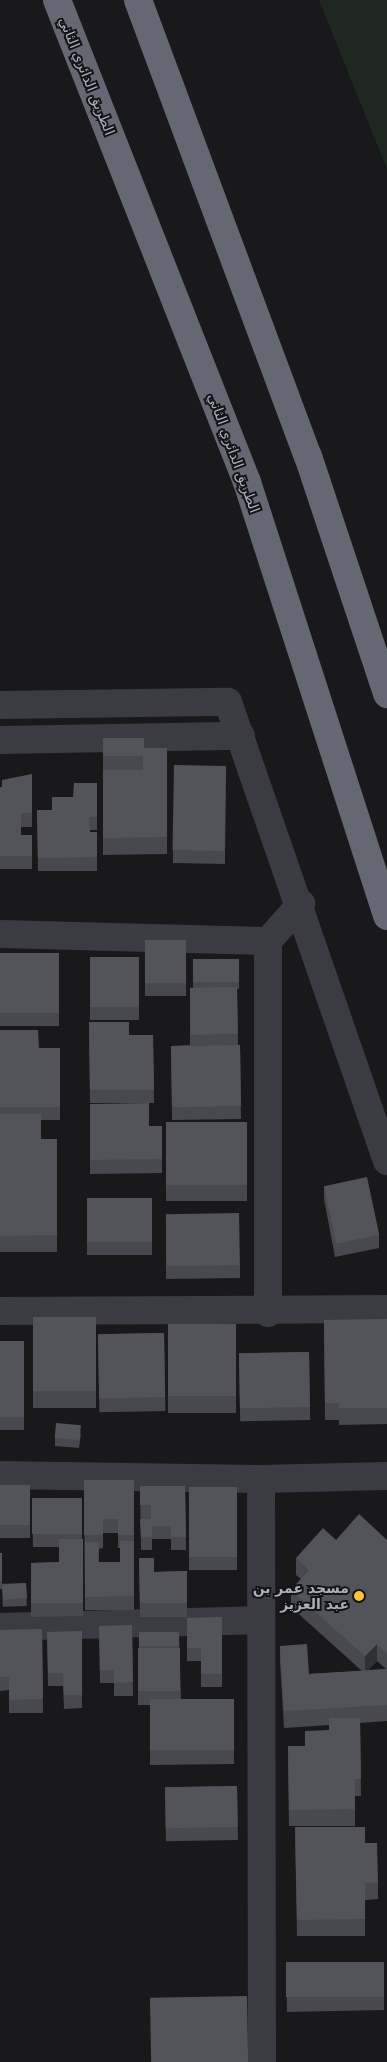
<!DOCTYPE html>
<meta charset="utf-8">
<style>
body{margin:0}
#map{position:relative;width:387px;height:2062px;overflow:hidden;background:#19191c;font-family:"DejaVu Sans","Noto Sans Arabic",sans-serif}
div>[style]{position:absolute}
.green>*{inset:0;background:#1e2720}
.minor>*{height:28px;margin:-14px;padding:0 14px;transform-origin:14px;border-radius:14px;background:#3b3c43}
.highway>*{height:28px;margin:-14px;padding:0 14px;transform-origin:14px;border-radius:14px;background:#656873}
.wall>*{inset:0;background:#47494e;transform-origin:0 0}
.shaded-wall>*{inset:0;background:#303135}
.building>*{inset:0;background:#52545a;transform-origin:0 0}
.dots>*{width:14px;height:14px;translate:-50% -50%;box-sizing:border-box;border:2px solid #141417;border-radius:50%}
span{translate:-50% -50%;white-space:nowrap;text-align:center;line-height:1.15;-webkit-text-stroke:4px #141417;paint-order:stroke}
.street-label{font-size:14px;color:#aaafbc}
.poi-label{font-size:14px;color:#aaafbc;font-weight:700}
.right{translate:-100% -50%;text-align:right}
</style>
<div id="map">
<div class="green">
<i style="clip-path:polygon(319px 0,387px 0,387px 169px)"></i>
</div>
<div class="minor">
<i style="left:0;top:705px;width:228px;rotate:-0.8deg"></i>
<i style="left:228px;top:702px;width:486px;rotate:70.9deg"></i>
<i style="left:0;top:740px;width:241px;rotate:-1deg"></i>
<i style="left:0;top:934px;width:268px;rotate:1.5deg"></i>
<i style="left:268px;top:941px;width:50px;rotate:-48.3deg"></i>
<i style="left:0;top:1311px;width:387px;rotate:-0.3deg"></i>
<i style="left:268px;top:1313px;width:372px;rotate:-90deg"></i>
<i style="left:0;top:1475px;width:261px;rotate:0.9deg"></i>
<i style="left:261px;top:1479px;width:126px;rotate:-1.4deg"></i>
<i style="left:261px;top:1479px;width:583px;rotate:89.9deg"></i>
<i style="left:0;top:1627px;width:260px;rotate:-1.5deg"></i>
</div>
<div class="highway">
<i style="left:57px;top:0;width:518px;rotate:68.49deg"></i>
<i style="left:247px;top:482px;width:456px;rotate:72.1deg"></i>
<i style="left:138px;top:0;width:487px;rotate:69.6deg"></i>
<i style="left:308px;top:456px;width:251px;rotate:71.6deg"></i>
</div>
<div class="wall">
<i style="clip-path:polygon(103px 738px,144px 748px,167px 748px,167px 854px,103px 855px)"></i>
<i style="clip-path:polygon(226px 766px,225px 864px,173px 863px,173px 850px)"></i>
<i style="clip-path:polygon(32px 774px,32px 827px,21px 827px,21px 835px,32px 835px,32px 869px,0 869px,0 787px,2px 787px)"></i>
<i style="clip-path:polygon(97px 783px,97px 830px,90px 830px,90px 832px,97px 832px,97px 871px,38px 871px,37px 810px,52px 810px)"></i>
<i style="left:145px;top:940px;width:41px;height:56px"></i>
<i style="left:0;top:953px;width:59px;height:73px"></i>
<i style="left:90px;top:957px;width:49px;height:63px"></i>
<i style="clip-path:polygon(193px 959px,239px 959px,239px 989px,237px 989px,238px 1045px,240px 1045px,241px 1119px,172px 1120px,171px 1046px,190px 1045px,190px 988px,193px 988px)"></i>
<i style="clip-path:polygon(89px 1022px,129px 1035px,153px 1035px,154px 1103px,90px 1103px)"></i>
<i style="clip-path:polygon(0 1030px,39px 1048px,60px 1048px,60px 1120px,41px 1120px,41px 1139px,57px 1139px,57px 1252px,0 1252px)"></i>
<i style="clip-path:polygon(90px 1104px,149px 1126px,162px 1126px,162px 1173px,90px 1174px)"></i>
<i style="left:166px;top:1122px;width:81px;height:79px"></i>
<i style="clip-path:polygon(324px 1186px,379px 1235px,379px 1248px,335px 1257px,324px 1199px)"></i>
<i style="left:87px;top:1198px;width:65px;height:57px"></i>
<i style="clip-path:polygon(166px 1214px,240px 1265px,240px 1278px,166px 1279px)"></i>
<i style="left:33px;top:1317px;width:63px;height:91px"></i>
<i style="clip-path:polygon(387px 1319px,387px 1424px,339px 1425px,339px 1420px,325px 1420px,324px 1320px)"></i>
<i style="left:168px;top:1324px;width:68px;height:89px"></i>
<i style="left:164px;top:1333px;width:78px;height:66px;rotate:89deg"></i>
<i style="left:0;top:1341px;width:24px;height:89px"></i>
<i style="left:309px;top:1352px;width:68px;height:70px;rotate:89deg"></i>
<i style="clip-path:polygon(81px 1433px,79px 1448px,55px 1446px,55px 1438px)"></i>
<i style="clip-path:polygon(evenodd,84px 1480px,134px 1480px,134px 1610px,85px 1610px,84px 1480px,103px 1533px,118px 1533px,118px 1548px,120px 1548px,120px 1562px,99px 1562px,99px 1549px,103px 1548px,103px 1533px)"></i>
<i style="left:0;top:1485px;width:30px;height:53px"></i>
<i style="clip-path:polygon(140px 1486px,185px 1486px,186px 1550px,171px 1550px,171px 1539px,152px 1539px,152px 1550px,141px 1550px)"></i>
<i style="left:237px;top:1487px;width:83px;height:48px;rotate:90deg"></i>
<i style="clip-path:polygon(32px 1498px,82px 1498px,82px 1539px,83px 1539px,83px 1616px,31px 1617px,31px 1563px,59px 1562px,59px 1547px,33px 1547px)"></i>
<i style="clip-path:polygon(evenodd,336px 1540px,387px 1540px,387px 1721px,360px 1723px,361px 1796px,355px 1796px,355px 1826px,289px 1826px,288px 1746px,305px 1746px,329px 1730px,329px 1725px,284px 1728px,280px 1662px,280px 1646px,309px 1674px,362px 1671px,291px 1607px,291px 1590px,301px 1579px,296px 1575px,296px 1558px,336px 1540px,377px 1661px,386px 1669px,368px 1670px,377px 1661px)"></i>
<i style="left:0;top:1553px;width:2px;height:36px"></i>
<i style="clip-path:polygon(139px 1558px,154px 1572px,187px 1571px,187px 1617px,140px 1617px)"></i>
<i style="left:26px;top:1583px;width:23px;height:24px;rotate:88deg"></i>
<i style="clip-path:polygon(222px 1617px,222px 1687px,201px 1687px,201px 1661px,187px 1661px,187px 1618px)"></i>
<i style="clip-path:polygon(132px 1625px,133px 1696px,114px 1696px,114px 1683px,100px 1683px,99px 1626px)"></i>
<i style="clip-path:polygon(42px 1629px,43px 1713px,9px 1713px,9px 1690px,0 1691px,0 1630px)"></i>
<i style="clip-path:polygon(82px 1631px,82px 1708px,64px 1709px,63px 1686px,48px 1686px,47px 1632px)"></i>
<i style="clip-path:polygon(139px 1632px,179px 1632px,181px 1700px,234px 1699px,234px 1764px,150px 1765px,150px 1705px,138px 1705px,138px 1648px,139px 1648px)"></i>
<i style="left:237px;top:1786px;width:54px;height:72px;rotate:89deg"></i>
<i style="clip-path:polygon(295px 1827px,365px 1843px,378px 1882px,378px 1899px,365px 1900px,365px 1936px,297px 1936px)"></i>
<i style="clip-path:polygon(286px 1963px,384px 1997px,384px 2010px,287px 2012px)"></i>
</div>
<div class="shaded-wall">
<i style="clip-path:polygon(377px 1644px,377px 1661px,365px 1673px,365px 1656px)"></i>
</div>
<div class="building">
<i style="clip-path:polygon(103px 738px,144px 738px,144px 748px,167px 748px,167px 837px,103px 838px,103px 770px,143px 770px,143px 756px,103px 756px)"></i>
<i style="left:174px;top:765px;width:52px;height:85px;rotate:1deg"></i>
<i style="clip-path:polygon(32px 774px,32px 813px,21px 813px,21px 835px,32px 835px,32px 856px,0 856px,0 787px,2px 787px,2px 780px)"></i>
<i style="clip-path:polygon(74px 783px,97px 783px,97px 817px,89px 817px,90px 832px,97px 832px,97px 857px,38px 858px,37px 810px,52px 810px,52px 797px,73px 797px)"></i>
<i style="left:145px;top:940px;width:41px;height:43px"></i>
<i style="left:0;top:953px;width:59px;height:60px"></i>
<i style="left:90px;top:957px;width:49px;height:50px"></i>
<i style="left:193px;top:959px;width:46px;height:23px"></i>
<i style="left:237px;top:987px;width:47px;height:47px;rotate:89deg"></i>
<i style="clip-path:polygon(89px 1022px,129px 1022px,129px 1035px,153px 1035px,154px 1090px,90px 1090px)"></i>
<i style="clip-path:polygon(0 1030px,38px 1030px,39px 1048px,60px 1048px,60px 1107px,0 1107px)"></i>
<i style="left:240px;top:1045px;width:61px;height:69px;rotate:89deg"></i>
<i style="clip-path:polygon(149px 1103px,149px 1126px,162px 1126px,162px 1159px,90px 1160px,90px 1104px)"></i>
<i style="clip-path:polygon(0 1114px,41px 1114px,41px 1139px,57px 1139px,57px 1235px,0 1236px)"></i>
<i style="left:166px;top:1122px;width:81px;height:63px"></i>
<i style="left:367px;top:1177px;width:59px;height:44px;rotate:78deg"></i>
<i style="left:87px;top:1198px;width:65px;height:44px"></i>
<i style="left:239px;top:1213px;width:52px;height:73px;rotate:89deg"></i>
<i style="left:33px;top:1317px;width:63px;height:74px"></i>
<i style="clip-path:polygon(387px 1319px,387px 1408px,339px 1408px,339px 1403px,325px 1403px,324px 1320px)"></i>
<i style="left:168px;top:1324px;width:68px;height:72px"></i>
<i style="left:164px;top:1333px;width:64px;height:66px;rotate:89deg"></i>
<i style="left:0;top:1341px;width:24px;height:76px"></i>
<i style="left:309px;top:1352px;width:55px;height:70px;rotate:89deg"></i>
<i style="left:56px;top:1423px;width:25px;height:15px;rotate:5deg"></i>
<i style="clip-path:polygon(84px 1480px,134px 1480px,134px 1535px,118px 1535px,118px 1519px,103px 1519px,103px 1535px,84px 1535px)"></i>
<i style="left:0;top:1485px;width:30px;height:40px"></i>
<i style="clip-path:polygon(140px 1486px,185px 1486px,186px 1537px,171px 1537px,171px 1526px,152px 1526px,152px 1537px,141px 1537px,140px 1519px,151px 1519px,151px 1505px,140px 1505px)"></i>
<i style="left:237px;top:1487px;width:70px;height:48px;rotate:90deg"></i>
<i style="left:32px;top:1498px;width:50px;height:36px"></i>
<i style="clip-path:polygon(359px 1514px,387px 1540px,387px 1654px,377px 1644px,365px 1656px,291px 1590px,309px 1570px,296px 1558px,323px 1528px,336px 1540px)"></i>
<i style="clip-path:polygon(59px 1539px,83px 1539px,83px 1603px,31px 1603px,31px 1563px,59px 1562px)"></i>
<i style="clip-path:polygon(120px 1541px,134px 1541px,134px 1596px,85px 1597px,85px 1542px,99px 1542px,98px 1562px,120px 1562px)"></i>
<i style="left:0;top:1553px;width:2px;height:28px"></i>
<i style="clip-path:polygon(139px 1558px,154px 1558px,154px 1572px,187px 1571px,187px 1603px,140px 1603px)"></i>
<i style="left:26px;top:1583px;width:15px;height:24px;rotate:86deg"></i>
<i style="clip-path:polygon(222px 1617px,222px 1674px,201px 1674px,201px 1648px,187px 1648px,187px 1618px)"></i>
<i style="clip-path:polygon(132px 1625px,133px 1682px,114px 1683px,114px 1670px,100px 1670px,99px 1626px)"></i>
<i style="clip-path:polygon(42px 1629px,43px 1699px,9px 1700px,9px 1677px,0 1677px,0 1630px)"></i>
<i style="clip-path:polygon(82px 1631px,82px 1695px,64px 1695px,63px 1673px,48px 1673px,47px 1632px)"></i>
<i style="left:139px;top:1632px;width:40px;height:14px"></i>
<i style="clip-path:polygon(307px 1644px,309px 1674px,387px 1669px,387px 1705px,284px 1711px,280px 1646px)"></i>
<i style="left:138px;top:1648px;width:42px;height:43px"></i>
<i style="left:234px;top:1699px;width:51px;height:84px;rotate:90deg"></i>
<i style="clip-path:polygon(329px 1718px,360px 1718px,361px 1779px,355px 1779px,355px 1809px,289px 1810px,288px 1746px,305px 1746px,305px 1731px,329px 1730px)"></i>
<i style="left:237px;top:1786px;width:41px;height:72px;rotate:89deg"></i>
<i style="clip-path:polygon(295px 1827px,365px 1827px,365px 1843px,377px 1843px,378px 1882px,365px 1883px,365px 1919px,297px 1920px)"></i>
<i style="left:384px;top:1962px;width:35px;height:98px;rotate:90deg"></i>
<i style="left:247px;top:1996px;width:66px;height:97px;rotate:89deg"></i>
</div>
<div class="dots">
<i style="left:359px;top:1596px;background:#ffc52e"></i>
</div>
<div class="street-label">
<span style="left:87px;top:76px;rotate:68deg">الطريق الدائري الثاني</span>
<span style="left:234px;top:453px;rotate:70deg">الطريق الدائري الثاني</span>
</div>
<div class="poi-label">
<span class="right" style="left:349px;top:1596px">مسجد عمر بن<br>عبد العزيز</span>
</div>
</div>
